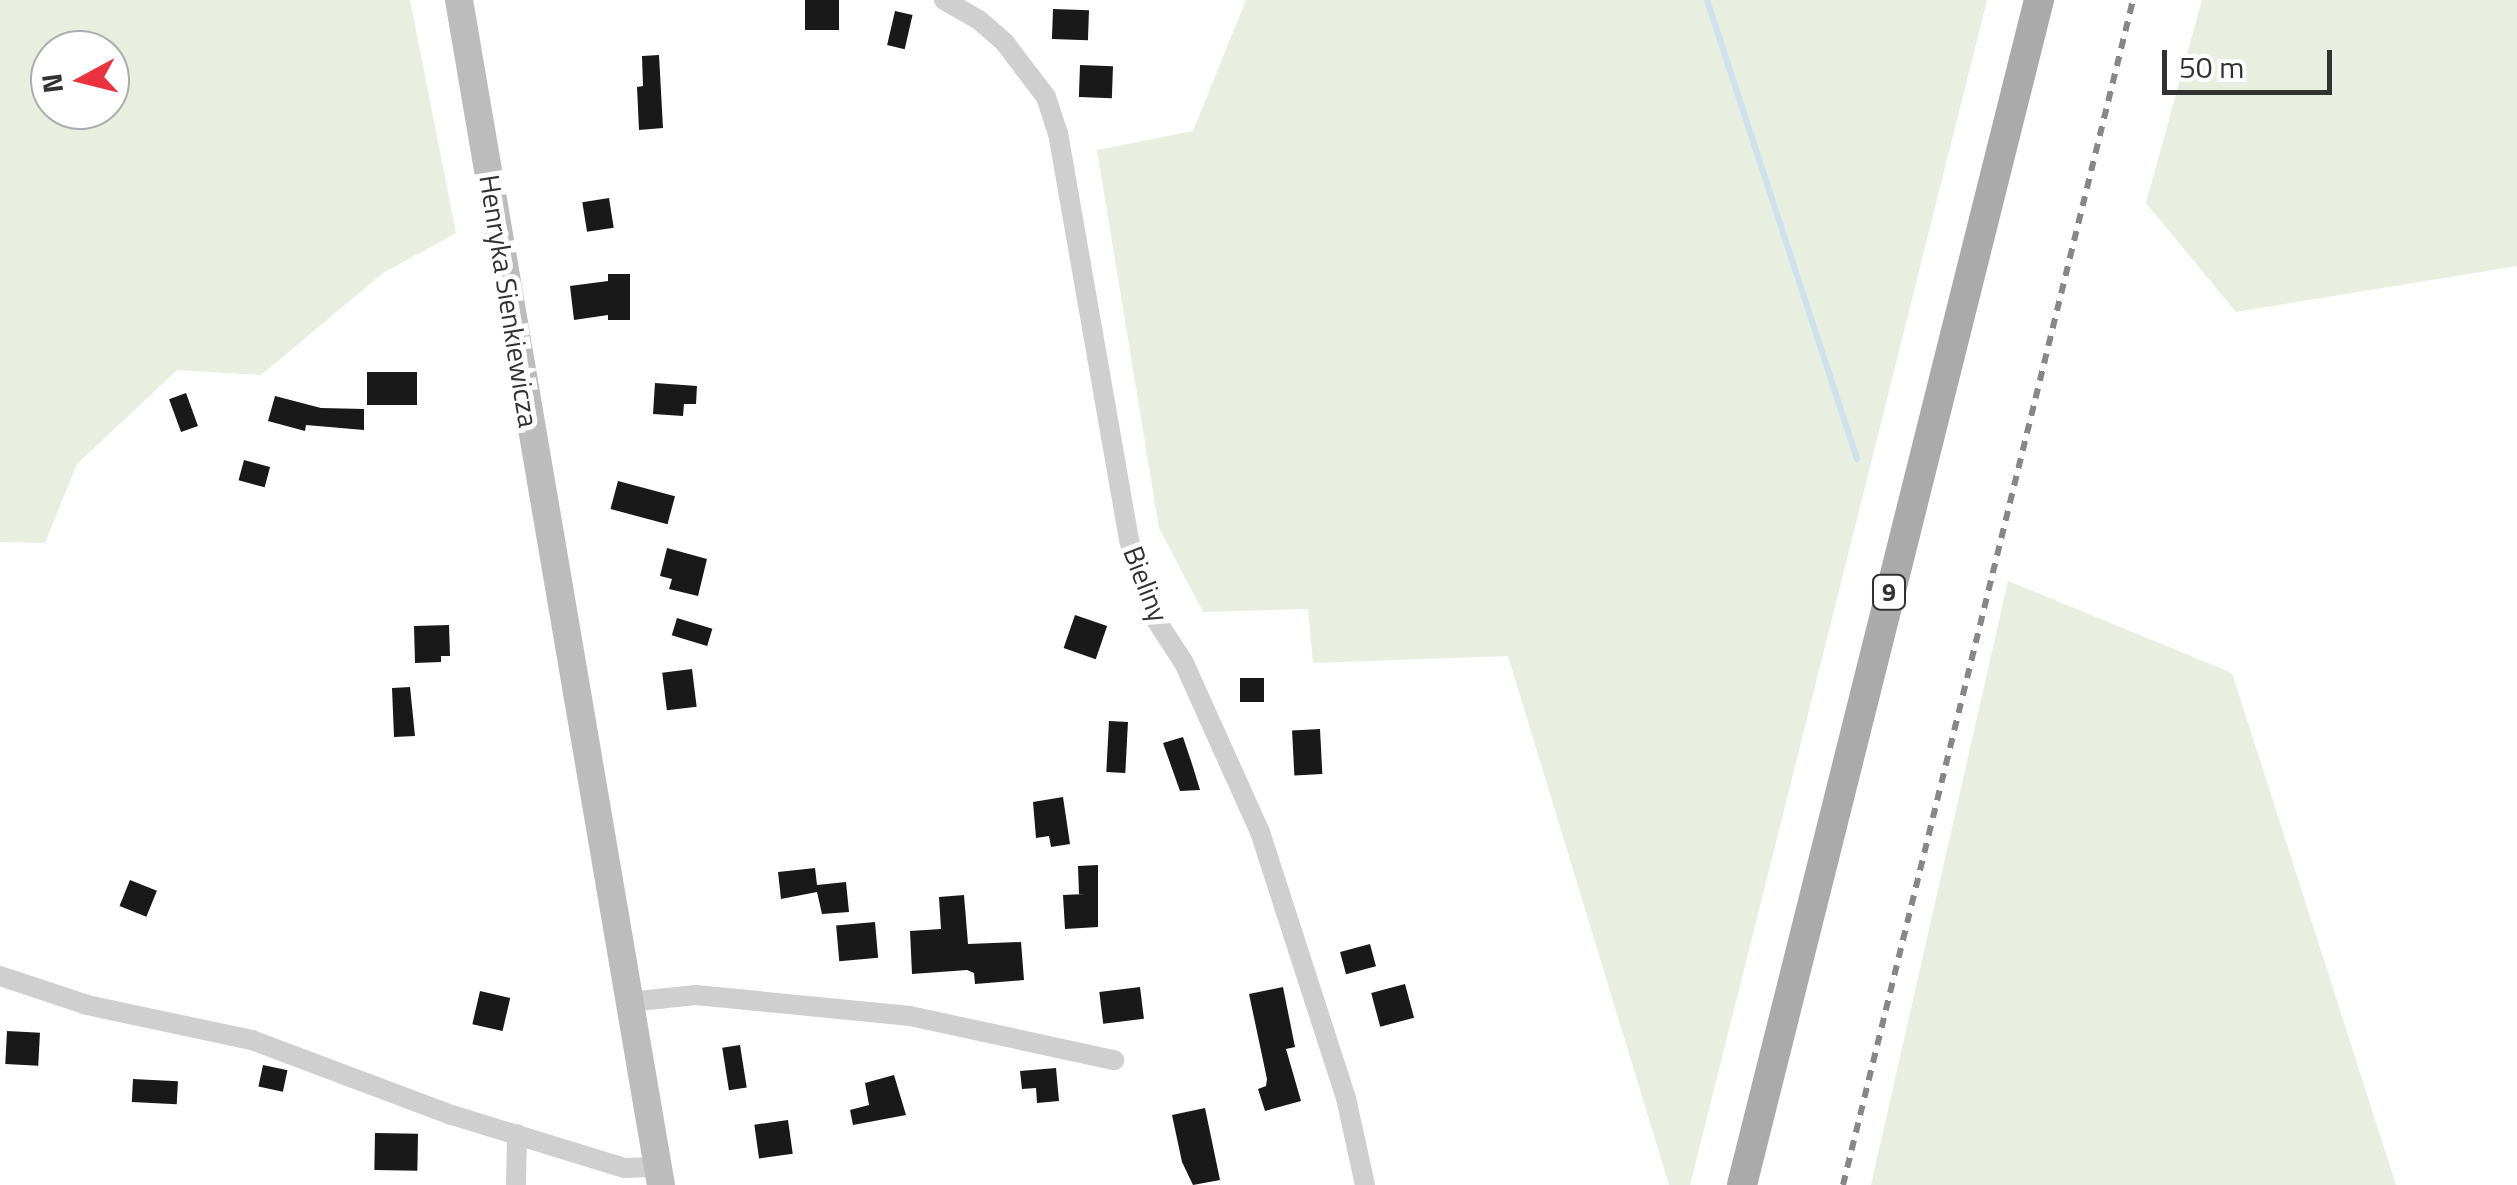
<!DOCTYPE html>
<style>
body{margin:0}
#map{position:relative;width:2517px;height:1185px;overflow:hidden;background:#fff;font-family:"Titillium Web",sans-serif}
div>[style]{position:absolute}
.green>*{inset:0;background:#e8eee0}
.stream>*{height:6px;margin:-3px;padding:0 3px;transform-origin:3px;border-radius:3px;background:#cde1ee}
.building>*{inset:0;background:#191919;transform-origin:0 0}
.street>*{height:20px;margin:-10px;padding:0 10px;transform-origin:10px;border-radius:10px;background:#cfcfcf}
.secondary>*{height:28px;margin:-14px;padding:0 14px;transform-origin:14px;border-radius:14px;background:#bcbcbc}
.primary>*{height:30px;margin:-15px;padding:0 15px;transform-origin:15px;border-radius:15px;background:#aaa}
.rail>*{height:6px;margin-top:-3px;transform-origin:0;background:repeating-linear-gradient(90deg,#878787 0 10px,transparent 0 18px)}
span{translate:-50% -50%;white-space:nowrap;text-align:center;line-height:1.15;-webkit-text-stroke:10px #fff;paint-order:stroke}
.shield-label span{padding:2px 8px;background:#fff;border:2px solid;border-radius:8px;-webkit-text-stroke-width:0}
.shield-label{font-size:25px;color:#323232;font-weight:700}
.street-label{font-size:28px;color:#323232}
.north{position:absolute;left:30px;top:30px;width:100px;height:100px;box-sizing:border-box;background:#fff;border:2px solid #adadad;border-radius:50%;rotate:263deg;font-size:28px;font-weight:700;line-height:40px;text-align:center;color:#323232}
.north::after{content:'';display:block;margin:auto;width:35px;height:45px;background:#ea333e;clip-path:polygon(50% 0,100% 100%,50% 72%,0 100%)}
.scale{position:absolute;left:2162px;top:50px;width:170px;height:45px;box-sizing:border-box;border:5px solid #323232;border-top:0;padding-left:12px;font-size:30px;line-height:35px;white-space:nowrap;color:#323232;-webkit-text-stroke:8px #fff;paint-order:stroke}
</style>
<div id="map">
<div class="green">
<i style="clip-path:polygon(evenodd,0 0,410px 0,456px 233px,383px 273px,261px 375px,177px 370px,77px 464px,45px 543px,0 542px,0 0,50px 50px,110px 50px,110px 110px,50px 110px,50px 50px)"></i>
<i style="clip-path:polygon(1246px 0,1987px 0,1690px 1185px,1669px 1185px,1508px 656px,1313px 663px,1308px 609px,1203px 612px,1159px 528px,1097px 150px,1193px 131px)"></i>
<i style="clip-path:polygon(2202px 0,2517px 0,2517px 266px,2236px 312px,2146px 203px)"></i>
<i style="clip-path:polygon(2008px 581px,2232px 673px,2396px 1185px,1871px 1185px)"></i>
</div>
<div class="stream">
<i style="left:1707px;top:0;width:483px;rotate:71.9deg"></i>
</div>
<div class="building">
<i style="left:805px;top:0;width:34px;height:30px"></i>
<i style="left:1053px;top:9px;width:36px;height:30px;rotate:2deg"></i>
<i style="left:895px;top:11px;width:18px;height:35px;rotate:13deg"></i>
<i style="clip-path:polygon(659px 55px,663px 128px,639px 130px,637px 87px,643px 86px,642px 56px)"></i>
<i style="left:1080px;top:65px;width:33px;height:32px;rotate:2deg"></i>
<i style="left:609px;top:198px;width:30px;height:27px;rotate:81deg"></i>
<i style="clip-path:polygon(608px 274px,630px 274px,630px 320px,608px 320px,608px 315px,574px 320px,570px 286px,608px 281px)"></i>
<i style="left:367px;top:372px;width:50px;height:33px"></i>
<i style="clip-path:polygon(655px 383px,697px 386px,696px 404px,684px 404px,683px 416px,653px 414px)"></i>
<i style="left:186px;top:393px;width:35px;height:18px;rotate:70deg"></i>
<i style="clip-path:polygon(275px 396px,321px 408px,364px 409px,364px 430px,306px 425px,305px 431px,268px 421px)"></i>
<i style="left:244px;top:460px;width:27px;height:21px;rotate:15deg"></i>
<i style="left:618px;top:481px;width:59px;height:29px;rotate:15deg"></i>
<i style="clip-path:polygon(667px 548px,707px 559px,698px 596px,669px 589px,672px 579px,660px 576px)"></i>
<i style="left:1075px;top:615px;width:34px;height:35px;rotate:19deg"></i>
<i style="left:677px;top:618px;width:37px;height:18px;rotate:17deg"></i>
<i style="clip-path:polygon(449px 625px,450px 656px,441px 656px,441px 662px,415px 663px,414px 626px)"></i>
<i style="left:692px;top:669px;width:38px;height:30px;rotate:83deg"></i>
<i style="left:1240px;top:678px;width:24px;height:24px"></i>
<i style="clip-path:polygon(410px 687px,415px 736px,394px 737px,392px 688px)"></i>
<i style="left:1109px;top:721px;width:19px;height:51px;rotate:3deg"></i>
<i style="left:1320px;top:729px;width:45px;height:28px;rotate:87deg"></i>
<i style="clip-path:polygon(1183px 737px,1193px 767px,1200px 790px,1180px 791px,1163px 743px)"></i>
<i style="clip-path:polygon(1063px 797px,1070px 844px,1051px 847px,1049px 836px,1036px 838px,1033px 802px)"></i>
<i style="clip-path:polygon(1098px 865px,1098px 927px,1065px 929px,1063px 895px,1085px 894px,1079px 894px,1078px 866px)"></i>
<i style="clip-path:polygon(815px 868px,817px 885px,846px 882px,849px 912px,822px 914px,817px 892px,781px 899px,778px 872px)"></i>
<i style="left:130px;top:880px;width:29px;height:28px;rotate:22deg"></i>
<i style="clip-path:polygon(964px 895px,968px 944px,1021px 942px,1024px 980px,975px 984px,974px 973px,967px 970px,912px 974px,910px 931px,941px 929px,939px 897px)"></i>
<i style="left:875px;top:922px;width:36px;height:39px;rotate:85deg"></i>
<i style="left:1370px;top:944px;width:23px;height:31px;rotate:75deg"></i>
<i style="left:1405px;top:984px;width:35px;height:35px;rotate:75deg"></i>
<i style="left:1140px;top:987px;width:32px;height:41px;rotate:83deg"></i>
<i style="clip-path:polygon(1283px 987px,1295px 1047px,1286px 1049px,1301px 1101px,1265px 1111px,1258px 1089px,1266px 1086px,1267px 1079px,1249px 994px)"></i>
<i style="left:480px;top:991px;width:31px;height:34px;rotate:13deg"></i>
<i style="left:7px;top:1031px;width:33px;height:33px;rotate:3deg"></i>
<i style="left:740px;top:1045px;width:43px;height:18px;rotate:81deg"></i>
<i style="left:263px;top:1065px;width:25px;height:22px;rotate:12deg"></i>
<i style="clip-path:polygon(1056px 1068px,1059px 1101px,1037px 1103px,1036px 1088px,1022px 1089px,1020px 1071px)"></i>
<i style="clip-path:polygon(894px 1075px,906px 1115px,853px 1125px,850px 1110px,869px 1105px,865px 1083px)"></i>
<i style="left:133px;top:1079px;width:45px;height:23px;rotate:3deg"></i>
<i style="clip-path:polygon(1205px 1108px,1220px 1180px,1193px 1185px,1182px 1162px,1172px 1115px)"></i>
<i style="left:788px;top:1120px;width:34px;height:34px;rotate:82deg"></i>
<i style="left:375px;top:1133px;width:43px;height:37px;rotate:1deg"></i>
</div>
<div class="street">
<i style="left:944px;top:0;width:40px;rotate:29.7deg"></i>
<i style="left:979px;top:20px;width:35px;rotate:41deg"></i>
<i style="left:1005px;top:43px;width:68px;rotate:52.8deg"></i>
<i style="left:1046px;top:97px;width:38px;rotate:72deg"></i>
<i style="left:1058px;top:133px;width:413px;rotate:80.1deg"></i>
<i style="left:1129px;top:540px;width:75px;rotate:73deg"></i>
<i style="left:1151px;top:612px;width:61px;rotate:57.1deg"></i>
<i style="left:1184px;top:663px;width:185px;rotate:65.8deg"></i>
<i style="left:1260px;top:832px;width:280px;rotate:72.1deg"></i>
<i style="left:1346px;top:1098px;width:89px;rotate:77.7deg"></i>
<i style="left:0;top:976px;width:92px;rotate:18.4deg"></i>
<i style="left:87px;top:1005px;width:169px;rotate:12deg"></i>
<i style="left:252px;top:1040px;width:214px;rotate:20.6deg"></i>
<i style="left:452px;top:1115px;width:180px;rotate:17.1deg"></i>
<i style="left:624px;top:1168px;width:34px;rotate:-2deg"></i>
<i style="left:629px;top:1002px;width:67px;rotate:-6deg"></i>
<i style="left:696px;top:995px;width:215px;rotate:5.6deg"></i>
<i style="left:910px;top:1016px;width:209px;rotate:12.2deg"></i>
<i style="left:516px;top:1185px;width:51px;rotate:-88.9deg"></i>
</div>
<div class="secondary">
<i style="left:459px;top:0;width:1202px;rotate:80.33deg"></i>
</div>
<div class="primary">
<i style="left:1742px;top:1185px;width:1222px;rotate:-75.93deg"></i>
</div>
<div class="rail">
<i style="left:1843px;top:1185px;width:1220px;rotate:-76.25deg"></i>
</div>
<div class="shield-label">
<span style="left:1889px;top:592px">9</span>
</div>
<div class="street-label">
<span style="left:509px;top:301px;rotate:81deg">Henryka Sienkiewicza</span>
<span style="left:1146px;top:584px;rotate:69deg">Bieliny</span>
</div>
<div class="north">N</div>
<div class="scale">50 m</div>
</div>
